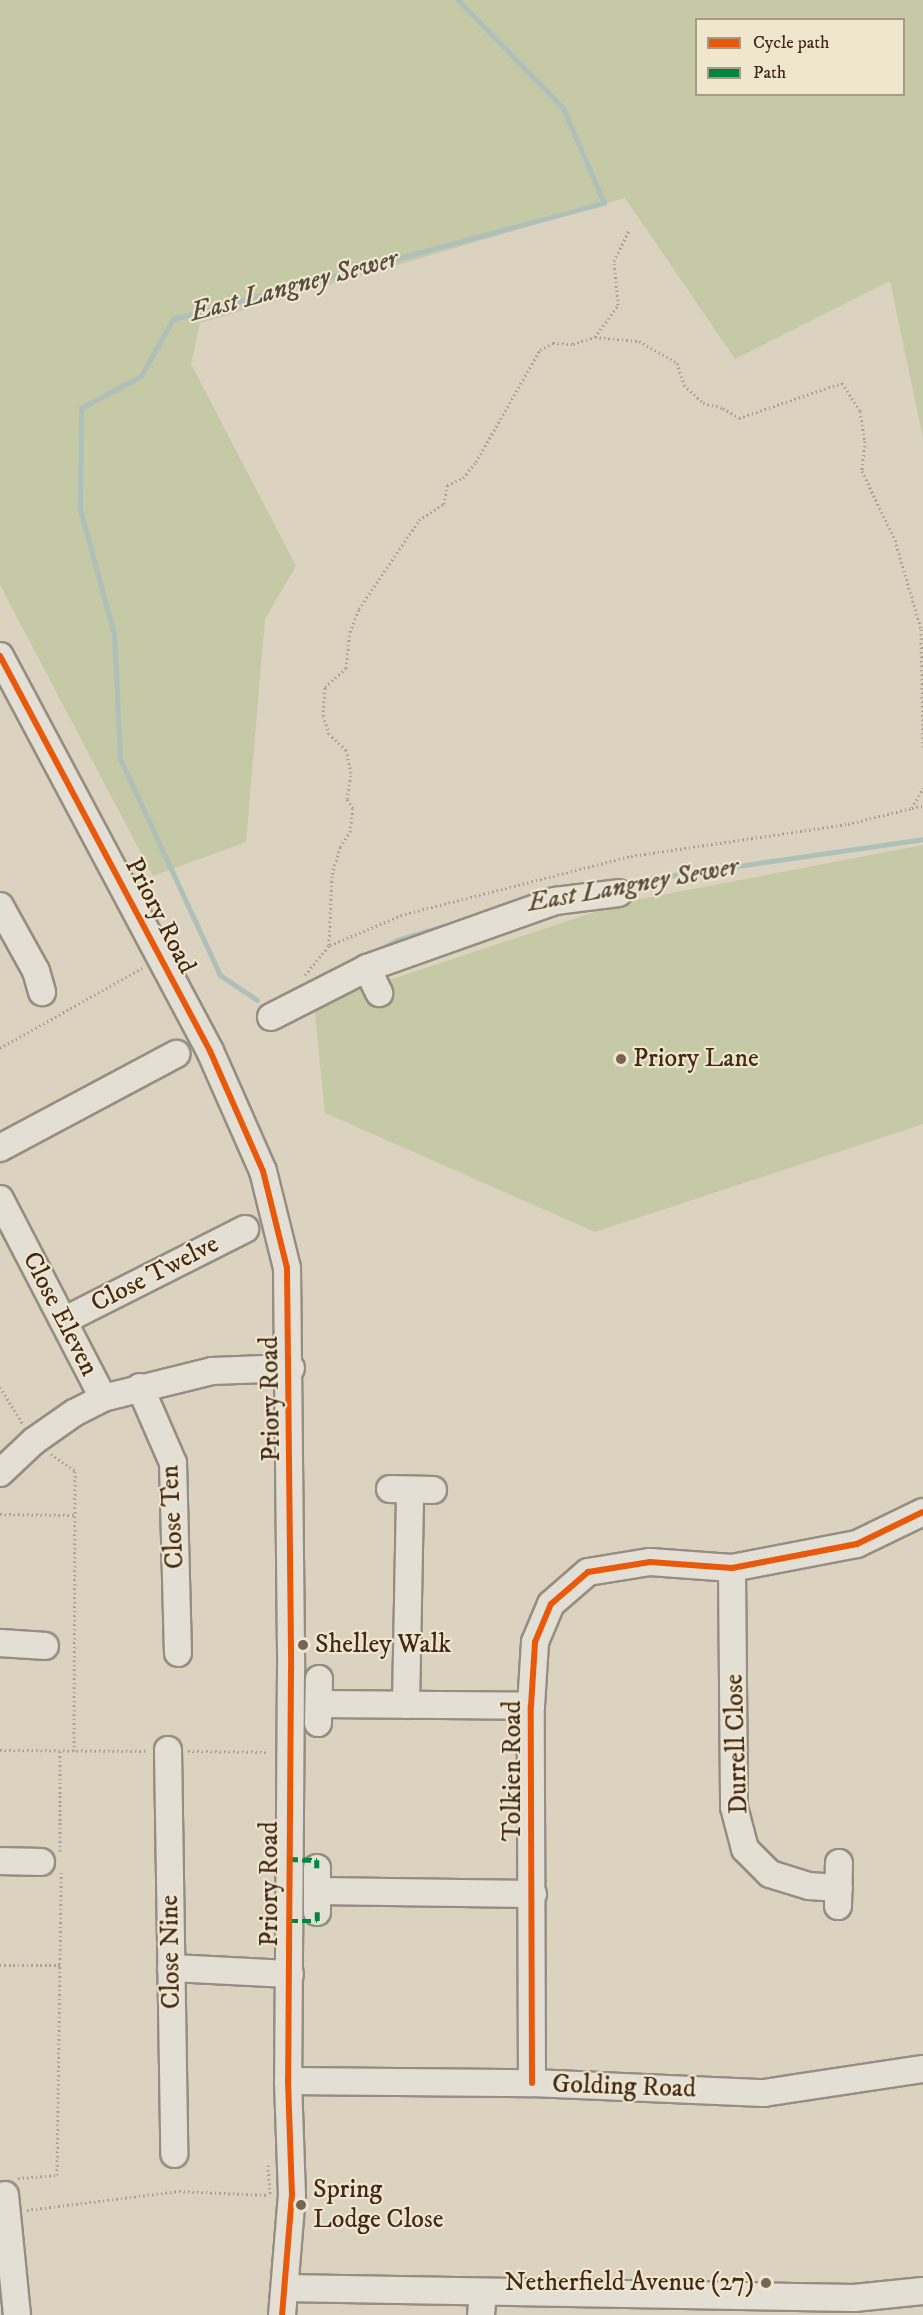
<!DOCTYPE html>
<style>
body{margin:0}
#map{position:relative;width:923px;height:2315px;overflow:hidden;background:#dbd3bf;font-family:"IM FELL DW Pica",serif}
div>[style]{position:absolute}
.green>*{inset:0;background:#c5c9a5}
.stream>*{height:5px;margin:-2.5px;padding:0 2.5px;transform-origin:2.5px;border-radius:2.5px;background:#aec0b9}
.path>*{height:3px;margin-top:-1.5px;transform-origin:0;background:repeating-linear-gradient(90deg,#a7a198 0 1.5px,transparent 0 4.5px)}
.roads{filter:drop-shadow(2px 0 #968e81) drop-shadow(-2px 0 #968e81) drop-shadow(0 2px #968e81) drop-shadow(0 -2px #968e81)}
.minor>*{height:26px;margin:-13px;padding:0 13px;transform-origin:13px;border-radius:13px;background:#e3dfd5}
.quiet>*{height:4.5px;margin-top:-2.25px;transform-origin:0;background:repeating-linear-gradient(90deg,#00873e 0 9px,transparent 0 13.5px)}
.cycleway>*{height:6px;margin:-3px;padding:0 3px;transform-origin:3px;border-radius:3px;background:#e8590c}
.dots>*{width:16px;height:16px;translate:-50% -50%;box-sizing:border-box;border:3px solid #efe6ce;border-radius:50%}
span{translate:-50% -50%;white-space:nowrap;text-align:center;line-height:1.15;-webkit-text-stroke:4.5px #efe6ce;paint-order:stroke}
.street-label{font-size:26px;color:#432818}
.poi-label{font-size:26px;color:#432818}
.left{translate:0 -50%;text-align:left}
.right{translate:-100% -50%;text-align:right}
.water-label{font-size:27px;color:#594c40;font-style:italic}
.legend{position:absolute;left:695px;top:18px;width:210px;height:78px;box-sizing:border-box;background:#efe6ce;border:2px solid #aa9a85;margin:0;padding:8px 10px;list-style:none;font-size:18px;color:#432818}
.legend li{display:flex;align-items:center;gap:12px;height:30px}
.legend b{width:30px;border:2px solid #aa9a85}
</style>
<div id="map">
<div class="green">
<i style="clip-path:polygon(evenodd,0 0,923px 0,923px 438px,890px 281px,735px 359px,625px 198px,200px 323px,191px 364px,296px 566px,265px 619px,246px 842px,153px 876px,0 585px,0 0,696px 20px,904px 20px,904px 94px,696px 94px,696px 20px)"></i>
<i style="clip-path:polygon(923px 845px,923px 1124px,595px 1232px,325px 1113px,314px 1005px,625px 902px)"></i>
</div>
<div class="stream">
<i style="left:619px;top:883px;width:307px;rotate:-8.2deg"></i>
<i style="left:369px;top:955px;width:32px;rotate:-28deg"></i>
<i style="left:397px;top:940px;width:73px;rotate:-16.7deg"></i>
<i style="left:257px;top:1000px;width:45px;rotate:-146deg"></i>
<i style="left:220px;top:975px;width:238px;rotate:-114.8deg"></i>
<i style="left:120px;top:759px;width:125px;rotate:-92.7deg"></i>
<i style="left:114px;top:634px;width:130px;rotate:-105.2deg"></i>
<i style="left:80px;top:509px;width:101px;rotate:-89.4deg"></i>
<i style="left:81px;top:408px;width:68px;rotate:-28.1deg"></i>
<i style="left:141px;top:376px;width:65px;rotate:-60.7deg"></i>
<i style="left:173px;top:319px;width:446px;rotate:-15.1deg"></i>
<i style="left:604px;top:203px;width:103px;rotate:-113.3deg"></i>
<i style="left:563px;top:108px;width:151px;rotate:-134.2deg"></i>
</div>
<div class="path">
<i style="left:595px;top:337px;width:44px;rotate:5.2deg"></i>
<i style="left:639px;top:341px;width:44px;rotate:30.1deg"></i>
<i style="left:677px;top:363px;width:23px;rotate:72deg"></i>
<i style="left:684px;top:385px;width:26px;rotate:43deg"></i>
<i style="left:703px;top:403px;width:21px;rotate:14deg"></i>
<i style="left:723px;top:408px;width:19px;rotate:32deg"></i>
<i style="left:739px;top:418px;width:109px;rotate:-18.8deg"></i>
<i style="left:842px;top:383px;width:33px;rotate:57deg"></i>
<i style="left:860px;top:411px;width:30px;rotate:81deg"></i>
<i style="left:865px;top:441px;width:30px;rotate:96deg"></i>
<i style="left:862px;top:471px;width:76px;rotate:64.4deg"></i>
<i style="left:895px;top:540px;width:93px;rotate:73.7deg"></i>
<i style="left:921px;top:629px;width:118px;rotate:89deg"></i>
<i style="left:912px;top:808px;width:11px;rotate:-10deg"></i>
<i style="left:330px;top:945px;width:81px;rotate:-22.5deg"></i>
<i style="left:405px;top:914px;width:233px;rotate:-14.4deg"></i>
<i style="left:631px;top:856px;width:219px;rotate:-8.4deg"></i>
<i style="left:848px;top:824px;width:66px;rotate:-14deg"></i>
<i style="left:912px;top:808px;width:23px;rotate:-61deg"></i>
<i style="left:305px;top:975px;width:38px;rotate:-51deg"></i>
<i style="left:329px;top:945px;width:71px;rotate:-87.6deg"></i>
<i style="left:332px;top:874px;width:28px;rotate:-73deg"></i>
<i style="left:340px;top:847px;width:18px;rotate:-56deg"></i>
<i style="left:350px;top:832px;width:24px;rotate:-83deg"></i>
<i style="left:353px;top:808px;width:11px;rotate:-124deg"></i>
<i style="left:347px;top:799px;width:26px;rotate:-81deg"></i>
<i style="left:351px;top:773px;width:24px;rotate:-102deg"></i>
<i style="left:346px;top:750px;width:23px;rotate:-137deg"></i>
<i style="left:329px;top:734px;width:19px;rotate:-108deg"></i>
<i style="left:323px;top:716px;width:29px;rotate:-86deg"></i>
<i style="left:325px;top:687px;width:28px;rotate:-42deg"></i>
<i style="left:346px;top:668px;width:36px;rotate:-84deg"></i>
<i style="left:350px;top:632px;width:25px;rotate:-69deg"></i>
<i style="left:359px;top:609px;width:107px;rotate:-56deg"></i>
<i style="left:419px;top:520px;width:30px;rotate:-33deg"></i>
<i style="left:444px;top:504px;width:19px;rotate:-81deg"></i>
<i style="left:447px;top:485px;width:17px;rotate:-24deg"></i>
<i style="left:463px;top:478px;width:21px;rotate:-51deg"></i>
<i style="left:476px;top:462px;width:129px;rotate:-60.3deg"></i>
<i style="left:540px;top:350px;width:15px;rotate:-28deg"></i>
<i style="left:553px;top:343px;width:20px;rotate:3deg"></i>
<i style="left:573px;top:344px;width:23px;rotate:-18deg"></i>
<i style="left:595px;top:337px;width:39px;rotate:-54deg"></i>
<i style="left:618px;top:305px;width:44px;rotate:-95.2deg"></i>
<i style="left:614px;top:261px;width:34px;rotate:-64deg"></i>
<i style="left:0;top:1048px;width:163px;rotate:-29.4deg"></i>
<i style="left:0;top:1387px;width:44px;rotate:58.1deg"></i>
<i style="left:51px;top:1454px;width:29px;rotate:35deg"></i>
<i style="left:75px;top:1471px;width:280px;rotate:90.2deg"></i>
<i style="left:0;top:1514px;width:76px;rotate:0.8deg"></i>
<i style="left:0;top:1750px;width:148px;rotate:0.4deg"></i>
<i style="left:60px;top:1751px;width:100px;rotate:90deg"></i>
<i style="left:188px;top:1751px;width:80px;rotate:0.7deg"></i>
<i style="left:0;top:1965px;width:61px"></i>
<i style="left:268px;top:2165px;width:30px;rotate:86deg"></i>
<i style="left:18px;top:2178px;width:39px;rotate:-4deg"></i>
<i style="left:57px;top:2175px;width:303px;rotate:-89.2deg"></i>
<i style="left:27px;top:2210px;width:153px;rotate:-7.1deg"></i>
<i style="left:179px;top:2191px;width:88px;rotate:2.6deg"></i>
</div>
<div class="roads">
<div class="minor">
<i style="left:0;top:656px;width:447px;rotate:62deg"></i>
<i style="left:210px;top:1051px;width:131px;rotate:66.2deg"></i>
<i style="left:263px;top:1171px;width:100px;rotate:76.1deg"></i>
<i style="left:287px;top:1268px;width:401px;rotate:89.4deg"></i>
<i style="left:291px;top:1669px;width:412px;rotate:90.4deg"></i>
<i style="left:288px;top:2081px;width:113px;rotate:88deg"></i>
<i style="left:292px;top:2194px;width:121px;rotate:94.7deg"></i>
<i style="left:0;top:906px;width:74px;rotate:61deg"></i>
<i style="left:36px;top:971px;width:22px;rotate:74deg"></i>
<i style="left:367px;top:968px;width:200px;rotate:-19.6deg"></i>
<i style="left:555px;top:901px;width:64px;rotate:-7.1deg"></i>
<i style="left:271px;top:1017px;width:108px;rotate:-27deg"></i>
<i style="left:367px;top:968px;width:28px;rotate:64deg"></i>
<i style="left:0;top:1148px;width:200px;rotate:-28.1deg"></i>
<i style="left:0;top:1199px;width:224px;rotate:62.6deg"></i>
<i style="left:65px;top:1320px;width:202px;rotate:-26.8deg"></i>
<i style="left:140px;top:1387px;width:83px;rotate:66.5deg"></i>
<i style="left:173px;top:1463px;width:190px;rotate:88.5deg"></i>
<i style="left:0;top:1473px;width:47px;rotate:-43.3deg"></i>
<i style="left:34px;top:1441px;width:49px;rotate:-35deg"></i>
<i style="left:74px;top:1413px;width:33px;rotate:-27deg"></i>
<i style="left:103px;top:1398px;width:112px;rotate:-13.9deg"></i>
<i style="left:212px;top:1371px;width:79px;rotate:-2.2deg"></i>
<i style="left:390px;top:1489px;width:43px;rotate:1.3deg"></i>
<i style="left:732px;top:1568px;width:239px;rotate:89.5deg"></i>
<i style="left:734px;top:1807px;width:43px;rotate:75.3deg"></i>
<i style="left:745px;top:1849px;width:35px;rotate:45deg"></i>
<i style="left:770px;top:1874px;width:41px;rotate:17.1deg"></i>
<i style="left:809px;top:1886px;width:30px;rotate:4deg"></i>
<i style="left:0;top:1643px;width:45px;rotate:3.8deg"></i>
<i style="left:319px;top:1704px;width:212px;rotate:0.5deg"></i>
<i style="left:406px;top:1705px;width:215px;rotate:-88.9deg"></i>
<i style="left:318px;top:1723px;width:44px;rotate:-88.7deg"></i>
<i style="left:168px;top:1750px;width:404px;rotate:89.1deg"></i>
<i style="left:0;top:1861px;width:41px;rotate:1.4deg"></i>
<i style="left:317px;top:1891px;width:216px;rotate:0.8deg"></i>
<i style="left:838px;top:1906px;width:43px;rotate:-88.7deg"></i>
<i style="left:317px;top:1912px;width:44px;rotate:-90deg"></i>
<i style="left:171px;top:1968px;width:119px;rotate:2.9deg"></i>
<i style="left:288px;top:2081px;width:244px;rotate:0.5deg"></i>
<i style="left:532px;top:2083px;width:232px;rotate:2.5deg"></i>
<i style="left:764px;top:2093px;width:161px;rotate:-8.6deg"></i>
<i style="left:532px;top:2083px;width:377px;rotate:-90.2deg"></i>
<i style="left:531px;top:1706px;width:64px;rotate:-86.4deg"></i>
<i style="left:535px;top:1642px;width:41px;rotate:-67.2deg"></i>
<i style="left:551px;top:1604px;width:49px;rotate:-40.9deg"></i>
<i style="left:588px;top:1572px;width:63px;rotate:-9.2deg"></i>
<i style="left:650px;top:1562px;width:82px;rotate:4.2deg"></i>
<i style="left:732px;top:1568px;width:127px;rotate:-10.9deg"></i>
<i style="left:857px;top:1544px;width:73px;rotate:-25.9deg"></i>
<i style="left:5px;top:2195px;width:121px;rotate:84.3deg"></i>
<i style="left:285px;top:2288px;width:569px;rotate:1.01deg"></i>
<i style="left:854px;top:2298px;width:69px;rotate:-5.8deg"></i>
<i style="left:481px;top:2315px;width:22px;rotate:-85deg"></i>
</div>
</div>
<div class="quiet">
<i style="left:289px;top:1859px;width:28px;rotate:2deg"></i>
<i style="left:317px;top:1860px;width:8px;rotate:90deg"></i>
<i style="left:289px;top:1921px;width:28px"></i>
<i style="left:317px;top:1921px;width:9px;rotate:-90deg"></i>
</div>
<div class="cycleway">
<i style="left:0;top:656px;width:447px;rotate:62deg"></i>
<i style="left:210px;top:1051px;width:131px;rotate:66.2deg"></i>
<i style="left:263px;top:1171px;width:100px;rotate:76.1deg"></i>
<i style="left:287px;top:1268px;width:401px;rotate:89.4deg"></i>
<i style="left:291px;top:1669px;width:412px;rotate:90.4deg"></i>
<i style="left:288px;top:2081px;width:113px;rotate:88deg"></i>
<i style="left:292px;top:2194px;width:121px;rotate:94.7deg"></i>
<i style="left:532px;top:2083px;width:377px;rotate:-90.2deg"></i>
<i style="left:531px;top:1706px;width:64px;rotate:-86.4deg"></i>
<i style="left:535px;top:1642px;width:41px;rotate:-67.2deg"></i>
<i style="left:551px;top:1604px;width:49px;rotate:-40.9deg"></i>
<i style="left:588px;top:1572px;width:63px;rotate:-9.2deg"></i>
<i style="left:650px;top:1562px;width:82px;rotate:4.2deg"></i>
<i style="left:732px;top:1568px;width:127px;rotate:-10.9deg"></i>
<i style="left:857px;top:1544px;width:73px;rotate:-25.9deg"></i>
</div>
<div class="dots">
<i style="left:621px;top:1059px;background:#786452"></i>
<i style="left:303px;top:1645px;background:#786452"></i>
<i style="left:301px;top:2205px;background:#786452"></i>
<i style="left:766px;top:2283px;background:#786452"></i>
</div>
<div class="street-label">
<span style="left:160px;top:916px;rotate:63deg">Priory Road</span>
<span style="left:155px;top:1274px;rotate:-27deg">Close Twelve</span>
<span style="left:60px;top:1314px;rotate:63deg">Close Eleven</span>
<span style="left:271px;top:1399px;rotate:-91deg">Priory Road</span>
<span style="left:173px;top:1517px;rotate:-93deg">Close Ten</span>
<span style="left:737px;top:1744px;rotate:-92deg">Durrell Close</span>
<span style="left:513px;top:1771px;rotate:-90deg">Tolkien Road</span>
<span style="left:270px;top:1884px;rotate:-90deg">Priory Road</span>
<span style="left:171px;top:1952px;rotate:-91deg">Close Nine</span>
<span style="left:624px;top:2087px;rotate:2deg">Golding Road</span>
</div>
<div class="poi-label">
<span class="left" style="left:633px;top:1059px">Priory Lane</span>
<span class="left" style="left:315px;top:1645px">Shelley Walk</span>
<span class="left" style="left:313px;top:2205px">Spring<br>Lodge Close</span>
<span class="right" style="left:754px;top:2283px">Netherfield Avenue (27)</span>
</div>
<div class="water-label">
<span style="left:294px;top:286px;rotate:-15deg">East Langney Sewer</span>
<span style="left:633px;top:885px;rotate:-10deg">East Langney Sewer</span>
</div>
<ul class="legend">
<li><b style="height:8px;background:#e8590c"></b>Cycle path</li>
<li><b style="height:8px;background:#00873e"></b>Path</li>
</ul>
</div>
